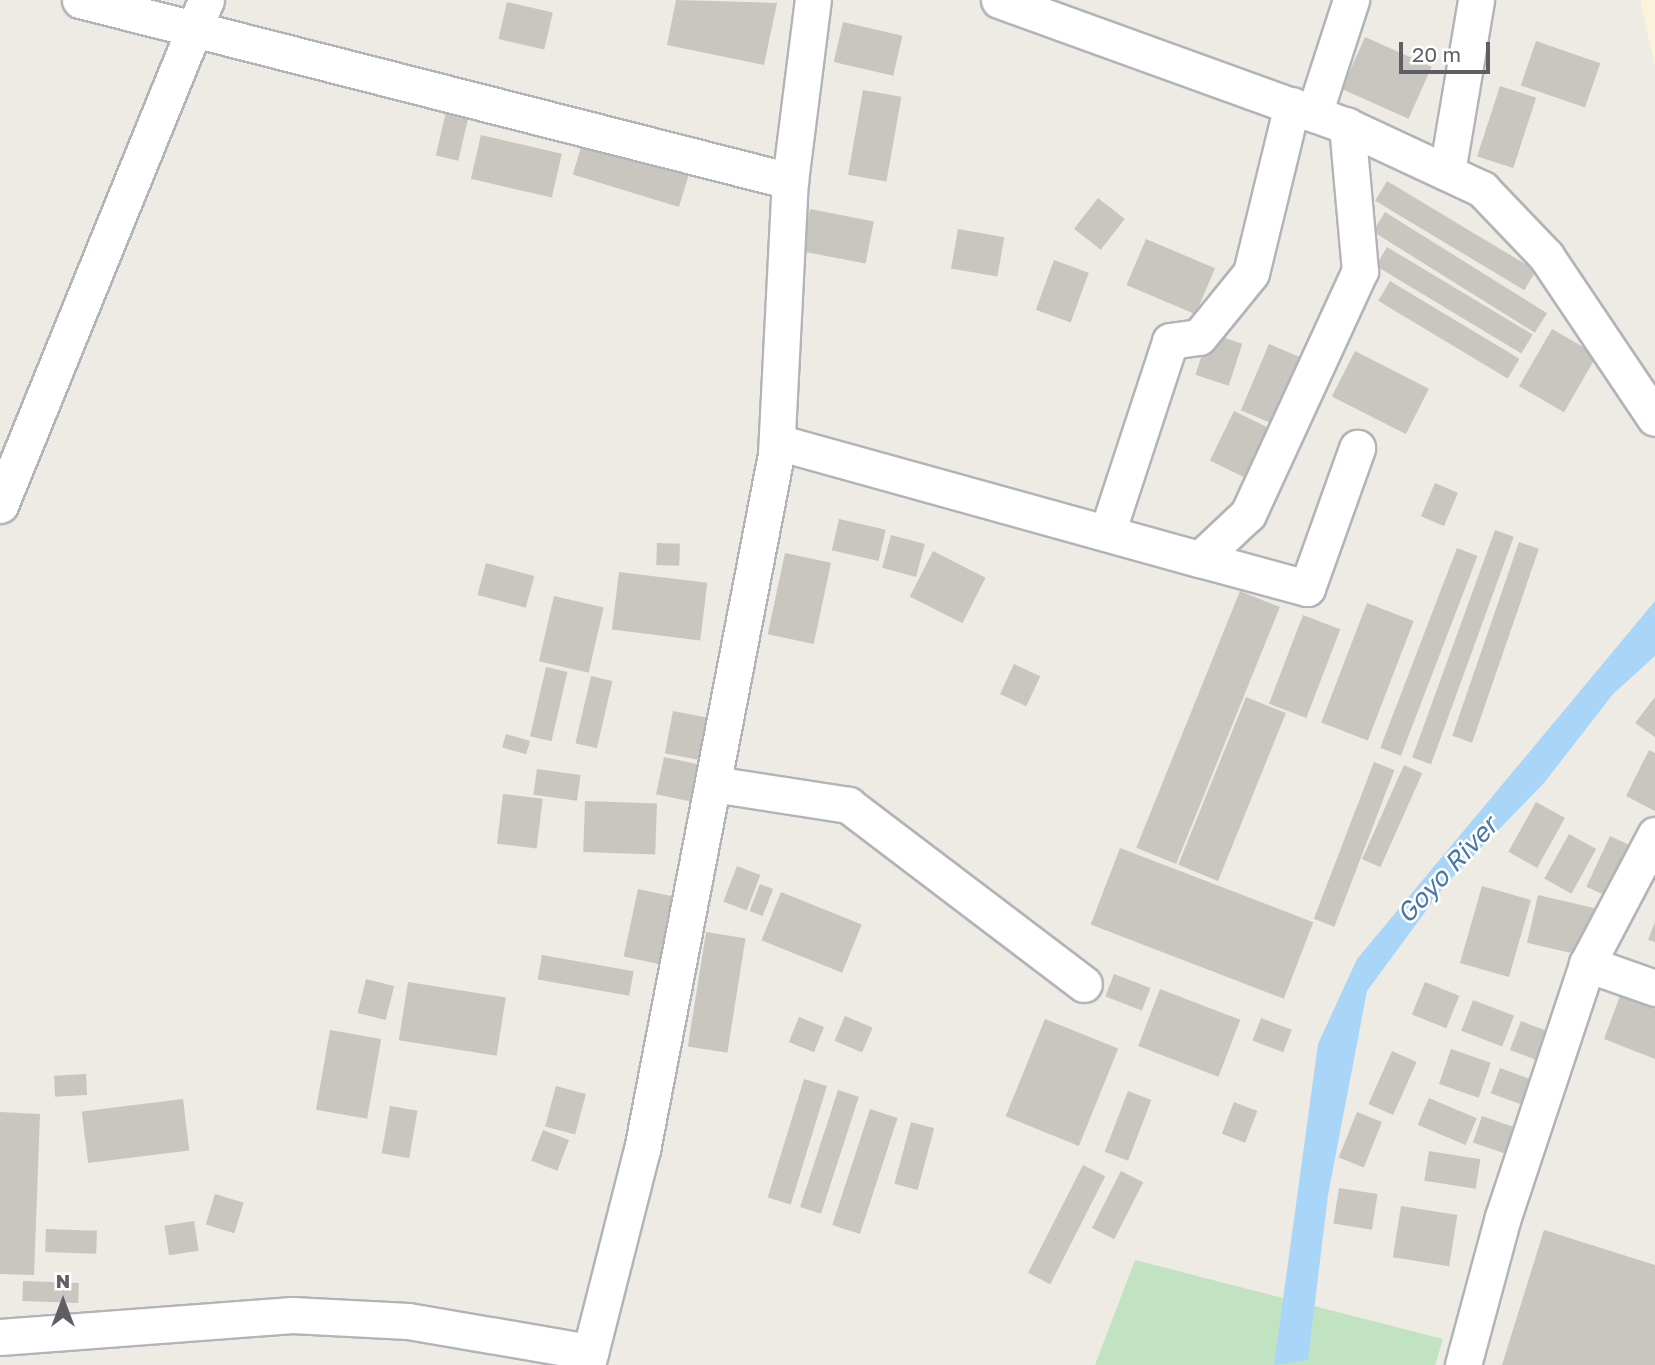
<!DOCTYPE html>
<style>
body{margin:0}
#map{position:relative;width:1655px;height:1365px;overflow:hidden;background:#edebe4;font-family:"Golos Text",sans-serif}
div>[style]{position:absolute}
.commercial>*{inset:0;background:#fbf3db}
.green>*{inset:0;background:#c2e3c2}
.water>*{inset:0;background:#a9d6f8}
.building>*{inset:0;background:#c9c6c0;transform-origin:0 0}
.roads{filter:drop-shadow(2px 0 #b1b4b8) drop-shadow(-2px 0 #b1b4b8) drop-shadow(0 2px #b1b4b8) drop-shadow(0 -2px #b1b4b8)}
.street>*{height:35px;margin:-17.5px;padding:0 17.5px;transform-origin:17.5px;border-radius:17.5px;background:#fff}
span{translate:-50% -50%;white-space:nowrap;text-align:center;line-height:1.15;-webkit-text-stroke:5px #fff;paint-order:stroke}
.water-label{font-size:26px;color:#4778a9;font-style:italic}
.north{position:absolute;left:28px;top:1267px;width:70px;height:70px;-webkit-text-stroke:5px #fff;paint-order:stroke;rotate:0deg;font-size:19px;font-weight:700;line-height:28px;text-align:center;color:#5c5f63}
.north::after{content:'';display:block;margin:auto;width:24px;height:32px;background:#5c5f63;clip-path:polygon(50% 0,100% 100%,50% 72%,0 100%)}
.scale{position:absolute;left:1399px;top:42px;width:91px;height:32px;box-sizing:border-box;border:4px solid #5c5f63;border-top:0;padding-left:9px;font-size:21px;line-height:24px;white-space:nowrap;color:#5c5f63;-webkit-text-stroke:5px #fff;paint-order:stroke}
</style>
<div id="map">
<div class="commercial">
<i style="clip-path:polygon(1640px 0,1655px 0,1655px 66px)"></i>
</div>
<div class="green">
<i style="clip-path:polygon(1135px 1260px,1443px 1339px,1435px 1365px,1095px 1365px)"></i>
</div>
<div class="water">
<i style="clip-path:polygon(1655px 601px,1655px 656px,1613px 694px,1544px 783px,1445px 885px,1367px 991px,1328px 1195px,1308px 1360px,1274px 1365px,1318px 1044px,1357px 959px)"></i>
</div>
<div class="building">
<i style="clip-path:polygon(676px 0,777px 3px,764px 65px,667px 45px)"></i>
<i style="left:507px;top:2px;width:47px;height:38px;rotate:13deg"></i>
<i style="left:843px;top:22px;width:61px;height:41px;rotate:13deg"></i>
<i style="left:1365px;top:37px;width:73px;height:57px;rotate:24deg"></i>
<i style="left:1536px;top:41px;width:68px;height:47px;rotate:19deg"></i>
<i style="left:1500px;top:86px;width:38px;height:74px;rotate:18deg"></i>
<i style="left:863px;top:90px;width:39px;height:86px;rotate:10deg"></i>
<i style="left:448px;top:103px;width:23px;height:54px;rotate:13deg"></i>
<i style="left:481px;top:135px;width:83px;height:45px;rotate:13deg"></i>
<i style="left:583px;top:141px;width:111px;height:35px;rotate:17deg"></i>
<i style="left:1387px;top:181px;width:174px;height:23px;rotate:31deg"></i>
<i style="left:1098px;top:198px;width:34px;height:39px;rotate:38deg"></i>
<i style="left:810px;top:209px;width:65px;height:43px;rotate:11deg"></i>
<i style="left:1385px;top:212px;width:191px;height:23px;rotate:32deg"></i>
<i style="left:958px;top:229px;width:47px;height:40px;rotate:10deg"></i>
<i style="left:1146px;top:239px;width:75px;height:50px;rotate:23deg"></i>
<i style="left:1387px;top:247px;width:170px;height:22px;rotate:31deg"></i>
<i style="left:1054px;top:260px;width:37px;height:53px;rotate:20deg"></i>
<i style="left:1390px;top:281px;width:151px;height:23px;rotate:31deg"></i>
<i style="left:1552px;top:329px;width:52px;height:66px;rotate:30deg"></i>
<i style="left:1209px;top:333px;width:35px;height:44px;rotate:18deg"></i>
<i style="left:1269px;top:344px;width:43px;height:72px;rotate:23deg"></i>
<i style="left:1355px;top:351px;width:83px;height:51px;rotate:27deg"></i>
<i style="left:1234px;top:411px;width:49px;height:55px;rotate:26deg"></i>
<i style="left:1435px;top:483px;width:25px;height:36px;rotate:23deg"></i>
<i style="left:839px;top:519px;width:48px;height:32px;rotate:13deg"></i>
<i style="left:1495px;top:530px;width:20px;height:242px;rotate:20deg"></i>
<i style="left:891px;top:535px;width:35px;height:34px;rotate:15deg"></i>
<i style="left:1519px;top:542px;width:21px;height:205px;rotate:19deg"></i>
<i style="left:657px;top:543px;width:23px;height:22px;rotate:2deg"></i>
<i style="left:1457px;top:548px;width:22px;height:214px;rotate:21deg"></i>
<i style="left:933px;top:551px;width:59px;height:51px;rotate:27deg"></i>
<i style="left:785px;top:553px;width:47px;height:83px;rotate:12deg"></i>
<i style="left:486px;top:563px;width:50px;height:33px;rotate:15deg"></i>
<i style="left:619px;top:572px;width:89px;height:58px;rotate:7deg"></i>
<i style="left:1240px;top:591px;width:43px;height:277px;rotate:22deg"></i>
<i style="left:554px;top:596px;width:51px;height:67px;rotate:13deg"></i>
<i style="left:1367px;top:603px;width:50px;height:128px;rotate:21deg"></i>
<i style="left:1303px;top:615px;width:40px;height:95px;rotate:21deg"></i>
<i style="left:1014px;top:664px;width:29px;height:33px;rotate:25deg"></i>
<i style="left:546px;top:667px;width:22px;height:71px;rotate:13deg"></i>
<i style="left:591px;top:676px;width:22px;height:69px;rotate:13deg"></i>
<i style="left:1246px;top:697px;width:43px;height:181px;rotate:22deg"></i>
<i style="clip-path:polygon(1655px 697px,1655px 737px,1635px 723px)"></i>
<i style="left:673px;top:711px;width:43px;height:43px;rotate:11deg"></i>
<i style="left:506px;top:734px;width:25px;height:14px;rotate:16deg"></i>
<i style="clip-path:polygon(1649px 750px,1655px 753px,1655px 811px,1626px 796px)"></i>
<i style="left:664px;top:757px;width:44px;height:38px;rotate:12deg"></i>
<i style="left:1374px;top:762px;width:22px;height:168px;rotate:21deg"></i>
<i style="left:1404px;top:765px;width:20px;height:103px;rotate:24deg"></i>
<i style="left:537px;top:769px;width:44px;height:26px;rotate:8deg"></i>
<i style="left:503px;top:794px;width:40px;height:50px;rotate:7deg"></i>
<i style="left:585px;top:801px;width:72px;height:51px;rotate:2deg"></i>
<i style="left:1536px;top:802px;width:33px;height:57px;rotate:29deg"></i>
<i style="left:1569px;top:834px;width:31px;height:51px;rotate:29deg"></i>
<i style="left:1610px;top:836px;width:29px;height:56px;rotate:25deg"></i>
<i style="left:1120px;top:848px;width:207px;height:82px;rotate:21deg"></i>
<i style="left:737px;top:866px;width:25px;height:38px;rotate:21deg"></i>
<i style="left:760px;top:884px;width:14px;height:29px;rotate:21deg"></i>
<i style="left:1482px;top:886px;width:51px;height:80px;rotate:16deg"></i>
<i style="left:638px;top:889px;width:44px;height:69px;rotate:12deg"></i>
<i style="left:781px;top:892px;width:87px;height:52px;rotate:22deg"></i>
<i style="left:1538px;top:895px;width:64px;height:49px;rotate:13deg"></i>
<i style="clip-path:polygon(1655px 922px,1655px 942px,1648px 940px)"></i>
<i style="left:706px;top:932px;width:40px;height:116px;rotate:9deg"></i>
<i style="left:542px;top:955px;width:93px;height:25px;rotate:10deg"></i>
<i style="left:1114px;top:974px;width:39px;height:24px;rotate:21deg"></i>
<i style="left:366px;top:979px;width:29px;height:35px;rotate:14deg"></i>
<i style="left:408px;top:982px;width:99px;height:59px;rotate:9deg"></i>
<i style="left:1425px;top:982px;width:37px;height:35px;rotate:22deg"></i>
<i style="left:1160px;top:989px;width:86px;height:61px;rotate:21deg"></i>
<i style="clip-path:polygon(1620px 996px,1655px 1009px,1655px 1059px,1604px 1039px)"></i>
<i style="left:1473px;top:1000px;width:44px;height:33px;rotate:21deg"></i>
<i style="left:845px;top:1016px;width:30px;height:27px;rotate:23deg"></i>
<i style="left:799px;top:1017px;width:27px;height:27px;rotate:22deg"></i>
<i style="left:1261px;top:1018px;width:33px;height:24px;rotate:21deg"></i>
<i style="left:1045px;top:1019px;width:79px;height:105px;rotate:22deg"></i>
<i style="left:1521px;top:1021px;width:40px;height:31px;rotate:21deg"></i>
<i style="left:330px;top:1030px;width:52px;height:81px;rotate:10deg"></i>
<i style="left:1451px;top:1049px;width:42px;height:37px;rotate:19deg"></i>
<i style="left:1392px;top:1051px;width:27px;height:58px;rotate:24deg"></i>
<i style="left:1500px;top:1068px;width:45px;height:27px;rotate:20deg"></i>
<i style="left:86px;top:1074px;width:21px;height:32px;rotate:87deg"></i>
<i style="left:804px;top:1079px;width:24px;height:124px;rotate:17deg"></i>
<i style="left:556px;top:1086px;width:31px;height:42px;rotate:15deg"></i>
<i style="left:838px;top:1090px;width:22px;height:123px;rotate:18deg"></i>
<i style="left:1128px;top:1091px;width:25px;height:65px;rotate:21deg"></i>
<i style="left:1429px;top:1098px;width:52px;height:29px;rotate:23deg"></i>
<i style="left:183px;top:1099px;width:52px;height:102px;rotate:83deg"></i>
<i style="left:1234px;top:1102px;width:25px;height:34px;rotate:21deg"></i>
<i style="left:390px;top:1106px;width:28px;height:48px;rotate:10deg"></i>
<i style="left:870px;top:1109px;width:29px;height:122px;rotate:18deg"></i>
<i style="clip-path:polygon(0 1112px,40px 1114px,34px 1275px,0 1274px)"></i>
<i style="left:1357px;top:1112px;width:27px;height:49px;rotate:22deg"></i>
<i style="left:1482px;top:1116px;width:43px;height:28px;rotate:19deg"></i>
<i style="left:911px;top:1122px;width:24px;height:64px;rotate:15deg"></i>
<i style="left:543px;top:1130px;width:28px;height:33px;rotate:21deg"></i>
<i style="left:1429px;top:1151px;width:52px;height:30px;rotate:9deg"></i>
<i style="left:1083px;top:1165px;width:25px;height:121px;rotate:27deg"></i>
<i style="left:1121px;top:1171px;width:25px;height:64px;rotate:27deg"></i>
<i style="left:1339px;top:1188px;width:39px;height:36px;rotate:9deg"></i>
<i style="left:215px;top:1194px;width:30px;height:32px;rotate:17deg"></i>
<i style="left:1401px;top:1206px;width:57px;height:52px;rotate:9deg"></i>
<i style="left:194px;top:1221px;width:30px;height:30px;rotate:81deg"></i>
<i style="left:46px;top:1229px;width:51px;height:23px;rotate:2deg"></i>
<i style="clip-path:polygon(1544px 1230px,1655px 1265px,1655px 1365px,1502px 1365px)"></i>
<i style="left:23px;top:1281px;width:56px;height:20px;rotate:2deg"></i>
</div>
<div class="roads">
<div class="street">
<i style="left:80px;top:0;width:733px;rotate:14.3deg"></i>
<i style="left:999px;top:0;width:370px;rotate:19.9deg"></i>
<i style="left:1347px;top:126px;width:149px;rotate:25deg"></i>
<i style="left:1482px;top:189px;width:93px;rotate:46.3deg"></i>
<i style="left:1546px;top:256px;width:195px;rotate:56.1deg"></i>
<i style="left:1314px;top:114px;width:120px;rotate:-72deg"></i>
<i style="left:1447px;top:172px;width:174px;rotate:-80.4deg"></i>
<i style="left:777px;top:442px;width:439px;rotate:15.5deg"></i>
<i style="left:1200px;top:559px;width:66px;rotate:-43.2deg"></i>
<i style="left:1248px;top:514px;width:268px;rotate:-65.3deg"></i>
<i style="left:1360px;top:271px;width:146px;rotate:-95.1deg"></i>
<i style="left:0;top:505px;width:545px;rotate:-67.81deg"></i>
<i style="left:1107px;top:533px;width:202px;rotate:-71.8deg"></i>
<i style="left:1170px;top:341px;width:29px;rotate:-8deg"></i>
<i style="left:1199px;top:337px;width:82px;rotate:-50.9deg"></i>
<i style="left:1251px;top:273px;width:173px;rotate:-76.3deg"></i>
<i style="left:1200px;top:559px;width:111px;rotate:15.2deg"></i>
<i style="left:1307px;top:588px;width:149px;rotate:-70.3deg"></i>
<i style="left:713px;top:784px;width:137px;rotate:8.8deg"></i>
<i style="left:848px;top:805px;width:296px;rotate:37.2deg"></i>
<i style="left:1587px;top:964px;width:72px;rotate:19.4deg"></i>
<i style="left:0;top:1337px;width:293px;rotate:-4.3deg"></i>
<i style="left:292px;top:1315px;width:116px;rotate:3deg"></i>
<i style="left:408px;top:1321px;width:185px;rotate:9.7deg"></i>
<i style="left:587px;top:1365px;width:222px;rotate:-75.7deg"></i>
<i style="left:642px;top:1150px;width:709px;rotate:-79.1deg"></i>
<i style="left:776px;top:454px;width:273px;rotate:-87.1deg"></i>
<i style="left:790px;top:181px;width:182px;rotate:-82.8deg"></i>
<i style="left:1463px;top:1365px;width:153px;rotate:-74.9deg"></i>
<i style="left:1503px;top:1217px;width:267px;rotate:-71.6deg"></i>
<i style="left:1587px;top:964px;width:146px;rotate:-62.2deg"></i>
</div>
</div>
<div class="water-label">
<span style="left:1447px;top:870px;rotate:-47deg">Goyo River</span>
</div>
<div class="north">N</div>
<div class="scale">20 m</div>
</div>
